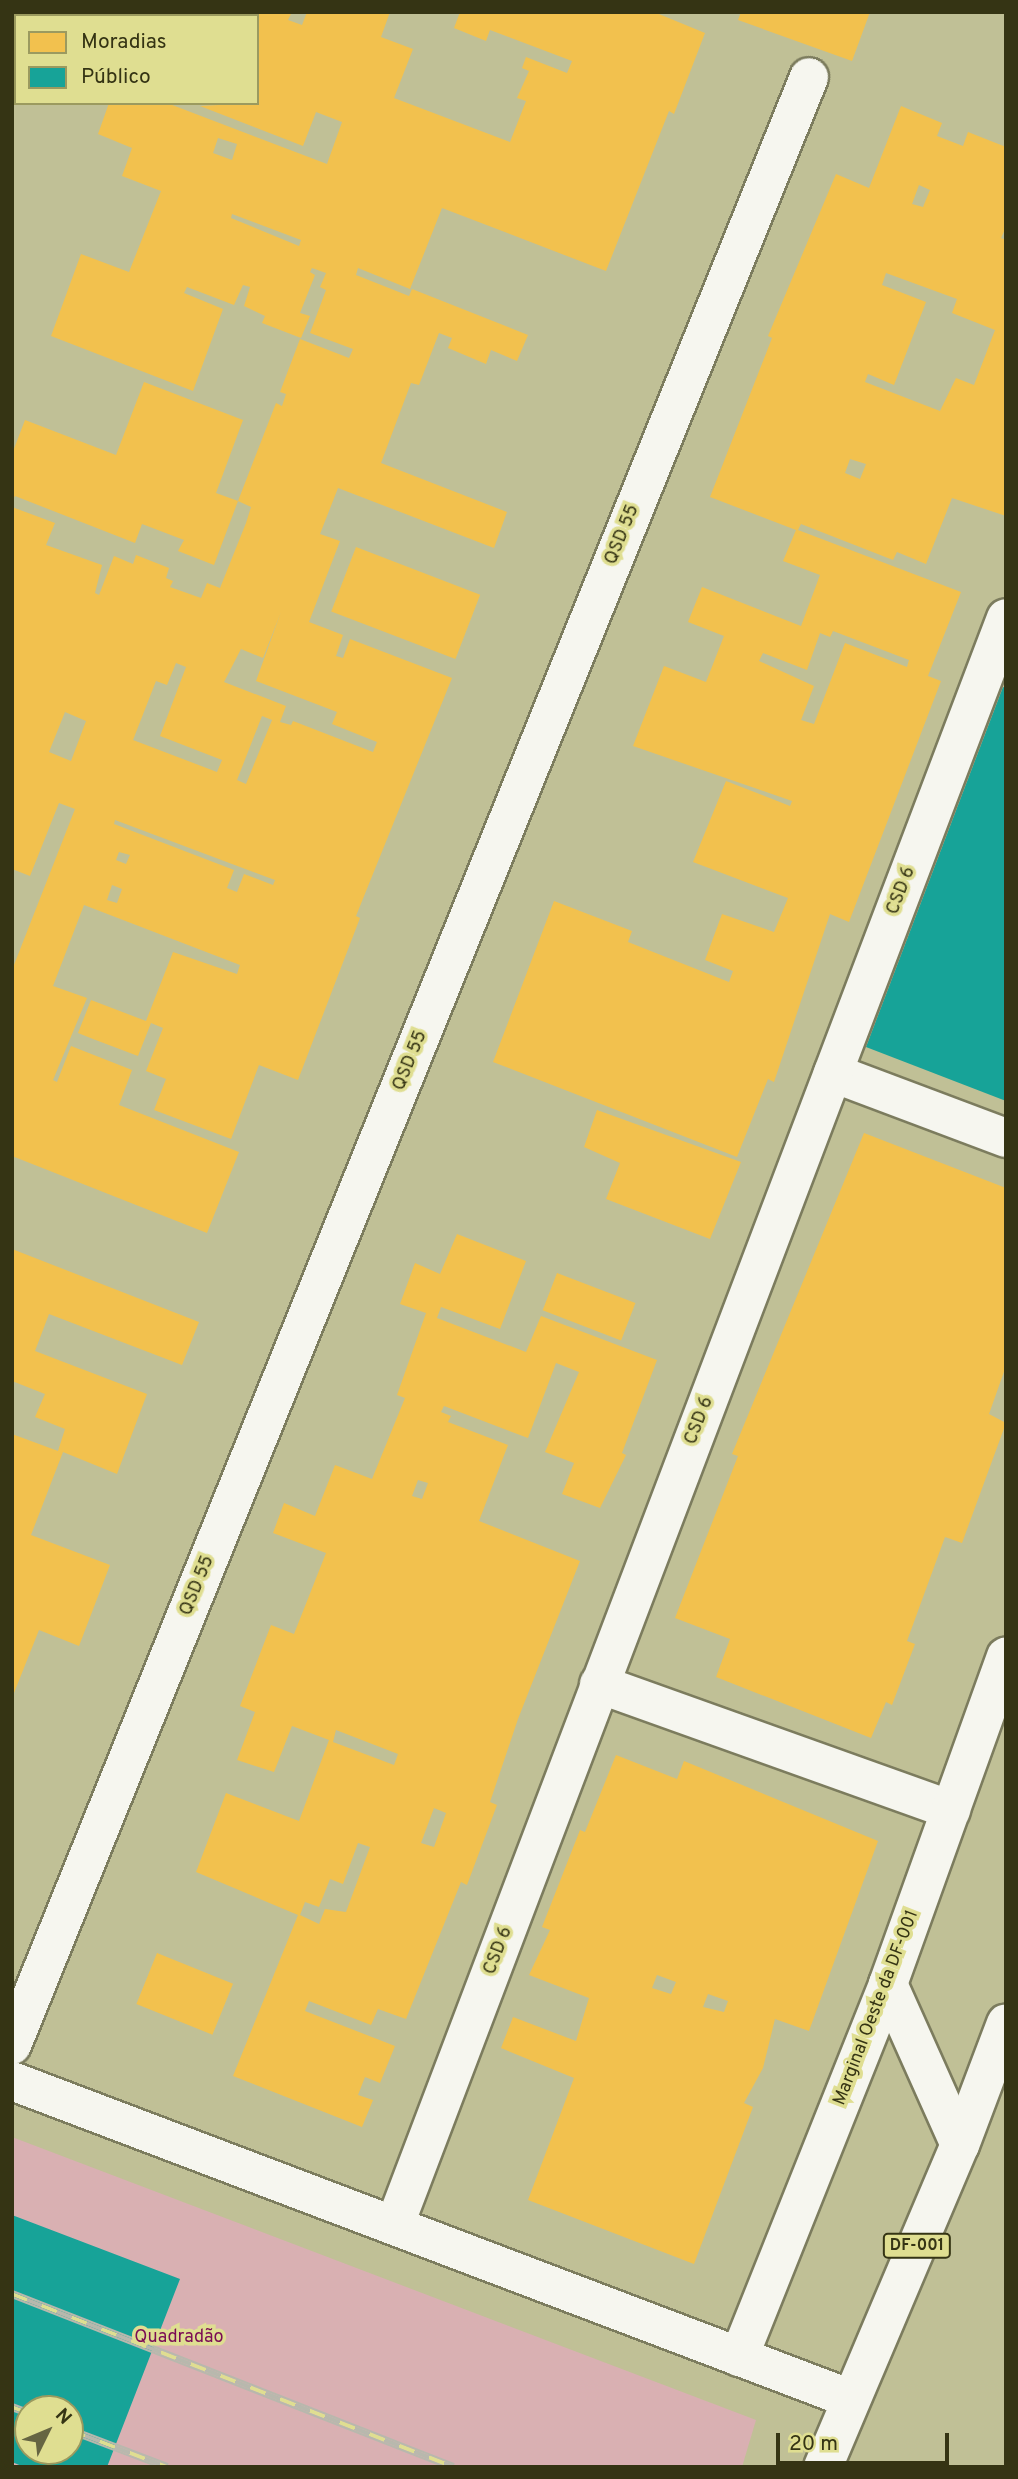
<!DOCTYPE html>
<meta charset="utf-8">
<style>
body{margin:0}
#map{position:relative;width:1018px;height:2479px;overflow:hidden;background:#c0c096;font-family:Overpass,sans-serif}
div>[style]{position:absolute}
.green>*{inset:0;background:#d9b0b2}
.homes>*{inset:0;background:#f2c14e;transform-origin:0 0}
.public>*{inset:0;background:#17a398}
.roads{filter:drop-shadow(2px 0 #7c7c5e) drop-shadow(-2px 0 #7c7c5e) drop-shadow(0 2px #7c7c5e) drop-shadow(0 -2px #7c7c5e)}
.minor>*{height:38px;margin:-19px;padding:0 19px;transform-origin:19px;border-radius:19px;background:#f6f6ef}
.secondary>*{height:38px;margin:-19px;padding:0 19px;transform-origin:19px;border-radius:19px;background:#f6f6ef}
.trunk>*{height:38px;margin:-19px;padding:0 19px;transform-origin:19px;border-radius:19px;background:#f6f6ef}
.rail>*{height:8px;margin-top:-4px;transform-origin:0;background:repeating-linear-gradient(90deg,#dfde91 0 16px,#b8b8ad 0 32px);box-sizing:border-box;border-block:2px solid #b8b8ad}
span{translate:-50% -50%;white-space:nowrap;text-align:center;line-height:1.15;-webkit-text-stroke:7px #dfde91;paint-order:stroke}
.shield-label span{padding:2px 5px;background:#dfde91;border:2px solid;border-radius:5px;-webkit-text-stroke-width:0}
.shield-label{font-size:16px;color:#353414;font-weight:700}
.street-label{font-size:18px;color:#353414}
.park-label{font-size:18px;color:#7b0c55}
.frame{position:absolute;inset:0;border:14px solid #353414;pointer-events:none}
.legend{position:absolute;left:14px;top:14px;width:245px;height:91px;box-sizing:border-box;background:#dfde91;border:2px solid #9b9a5f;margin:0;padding:9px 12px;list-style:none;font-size:21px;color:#353414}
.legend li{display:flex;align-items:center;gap:14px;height:35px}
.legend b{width:35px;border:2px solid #9b9a5f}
.north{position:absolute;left:14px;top:2395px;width:70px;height:70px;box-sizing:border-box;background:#dfde91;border:2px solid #9b9a5f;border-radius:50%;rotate:47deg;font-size:19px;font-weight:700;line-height:28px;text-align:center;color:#353414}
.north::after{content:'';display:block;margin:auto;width:24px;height:32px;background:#666542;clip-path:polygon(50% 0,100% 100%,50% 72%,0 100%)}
.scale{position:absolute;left:776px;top:2433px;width:173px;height:32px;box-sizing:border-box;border:4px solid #353414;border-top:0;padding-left:9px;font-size:21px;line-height:24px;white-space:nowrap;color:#353414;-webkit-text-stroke:5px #dfde91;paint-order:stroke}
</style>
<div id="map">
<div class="green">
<i style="clip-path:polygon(evenodd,12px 2137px,756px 2420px,742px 2467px,12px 2467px,12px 2137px,28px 2409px,70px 2409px,70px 2451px,28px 2451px,28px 2409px)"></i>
</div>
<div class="homes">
<i style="clip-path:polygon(evenodd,189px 12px,292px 12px,288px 20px,302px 25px,307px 12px,390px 12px,381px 37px,413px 49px,394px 98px,510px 142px,526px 101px,517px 98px,529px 71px,522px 68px,526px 57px,567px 73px,572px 61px,490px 30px,486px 41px,454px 28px,460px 12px,654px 12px,705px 33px,674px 114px,669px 111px,606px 271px,442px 208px,410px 289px,358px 268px,356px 275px,409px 296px,412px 289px,528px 335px,517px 361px,491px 350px,486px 364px,448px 348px,452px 338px,439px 333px,419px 385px,411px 383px,381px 463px,507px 512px,494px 548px,338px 488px,320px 534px,340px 541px,309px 622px,343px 635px,336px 656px,343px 658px,350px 639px,452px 678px,356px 916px,360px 918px,298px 1080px,259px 1065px,231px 1139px,154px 1110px,166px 1079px,146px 1071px,163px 1028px,151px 1023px,138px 1056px,93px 1039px,78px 1033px,91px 1000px,146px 1021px,173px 952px,237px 974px,240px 965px,84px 905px,53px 986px,87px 998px,53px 1080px,57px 1082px,71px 1046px,132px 1070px,119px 1105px,239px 1152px,207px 1233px,12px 1156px,12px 970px,75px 809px,59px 803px,30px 876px,12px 869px,12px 507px,55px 523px,46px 545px,102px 565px,95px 593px,99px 595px,114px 556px,133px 564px,136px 555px,169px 568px,166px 578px,173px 581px,170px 587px,201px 598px,207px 583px,220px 588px,246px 523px,251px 507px,238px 501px,276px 403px,282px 406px,286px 394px,280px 392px,300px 339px,349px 358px,353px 349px,310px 333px,326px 290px,320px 287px,326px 273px,312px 268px,310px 272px,315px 275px,300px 313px,310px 316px,301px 338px,262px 323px,265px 316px,244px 306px,250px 287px,243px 285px,234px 305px,187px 287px,184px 293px,223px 309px,193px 391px,51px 336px,81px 254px,129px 272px,161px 191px,122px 176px,132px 148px,98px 134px,109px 103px,167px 103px,327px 164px,342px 122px,316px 112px,303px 146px,200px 106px,257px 103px,257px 16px,188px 16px,189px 12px,218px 138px,237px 144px,232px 160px,213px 153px,218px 138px,189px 12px,232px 214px,301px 240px,299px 246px,231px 218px,232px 214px,189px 12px,281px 612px,256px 681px,337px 712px,332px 724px,377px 742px,373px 752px,293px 721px,291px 725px,280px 722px,286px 706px,224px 682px,241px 649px,263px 658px,281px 612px,189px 12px,176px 663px,186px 667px,160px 736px,222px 760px,217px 772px,133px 740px,156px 681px,167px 685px,176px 663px,189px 12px,65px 712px,86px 721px,71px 761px,49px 752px,65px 712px,189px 12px,262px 716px,272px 720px,246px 784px,237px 780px,262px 716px,189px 12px,115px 820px,275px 880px,273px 885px,244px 874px,237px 892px,227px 888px,234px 870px,114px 824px,115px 820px,189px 12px,119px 852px,130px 855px,126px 864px,116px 860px,119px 852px,189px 12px,112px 885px,122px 889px,117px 903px,107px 900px,112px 885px)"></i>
<i style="clip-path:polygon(741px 12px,870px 12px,852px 61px,738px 20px)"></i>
<i style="clip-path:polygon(evenodd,901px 106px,942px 123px,937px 136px,963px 146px,968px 132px,1006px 147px,1006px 227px,1001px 238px,1006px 240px,1006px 516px,952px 498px,926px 564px,897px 552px,893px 560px,801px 524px,798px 530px,961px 592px,928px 676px,941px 681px,849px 922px,830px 914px,774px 1082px,768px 1079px,737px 1157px,493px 1062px,554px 901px,632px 931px,628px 942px,729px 982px,733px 971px,705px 960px,722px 914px,774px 932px,788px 898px,693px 862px,726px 781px,790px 806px,792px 801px,633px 746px,664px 666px,706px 682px,724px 636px,688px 622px,702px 587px,801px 626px,820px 575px,783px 561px,796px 530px,710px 497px,772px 338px,768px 336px,836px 174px,869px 188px,901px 106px,919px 185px,930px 190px,923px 207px,912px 204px,919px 185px,901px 106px,886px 273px,957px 299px,952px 313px,995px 330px,974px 385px,956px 378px,940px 411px,865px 382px,868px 374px,894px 385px,926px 302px,882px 285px,886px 273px,901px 106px,850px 459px,866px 464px,860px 479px,845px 473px,850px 459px,901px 106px,833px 631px,909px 660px,907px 667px,845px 643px,814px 724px,801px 720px,814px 686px,759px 661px,763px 653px,807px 670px,820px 633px,830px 637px,833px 631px)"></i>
<i style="clip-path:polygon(144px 382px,243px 420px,216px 493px,238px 501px,214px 565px,178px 551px,184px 540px,142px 524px,135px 543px,15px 496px,12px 501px,12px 454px,25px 420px,116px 455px)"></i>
<i style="left:356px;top:547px;width:133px;height:69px;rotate:21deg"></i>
<i style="clip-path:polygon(597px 1110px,741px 1162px,710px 1239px,606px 1199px,620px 1163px,584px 1147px)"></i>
<i style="clip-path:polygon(864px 1133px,1006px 1188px,1006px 1366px,989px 1414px,1006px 1423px,962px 1543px,945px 1537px,907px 1641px,915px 1644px,892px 1705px,886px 1702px,871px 1738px,716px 1677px,730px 1639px,675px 1618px,738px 1456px,732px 1454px)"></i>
<i style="clip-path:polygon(evenodd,457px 1234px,526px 1261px,500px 1329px,441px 1307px,437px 1318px,526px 1352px,541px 1316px,657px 1360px,622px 1453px,626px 1455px,600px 1508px,562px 1494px,574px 1463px,545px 1452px,579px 1372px,556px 1363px,528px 1438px,444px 1406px,441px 1412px,451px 1416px,448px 1422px,508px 1445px,479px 1521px,580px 1561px,518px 1719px,490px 1802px,497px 1805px,467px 1885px,461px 1882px,406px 2019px,378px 2009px,371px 2025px,309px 2001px,305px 2011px,395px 2046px,380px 2083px,365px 2077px,358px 2095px,373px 2100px,362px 2127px,233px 2076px,298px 1915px,196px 1872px,226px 1793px,299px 1821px,329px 1740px,292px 1726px,274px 1772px,237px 1760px,255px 1712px,240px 1706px,271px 1625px,294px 1634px,326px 1553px,273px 1533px,284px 1503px,315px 1516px,335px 1465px,372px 1479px,405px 1398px,397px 1395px,426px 1313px,400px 1304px,415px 1263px,440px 1274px,457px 1234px,418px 1480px,428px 1483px,422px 1499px,412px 1496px,418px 1480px,457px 1234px,336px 1730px,398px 1754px,394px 1765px,333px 1742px,336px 1730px,457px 1234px,434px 1808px,446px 1813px,434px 1847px,421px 1843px,434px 1808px,457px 1234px,358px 1843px,370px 1847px,346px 1912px,325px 1909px,319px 1924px,300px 1915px,305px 1902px,319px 1907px,330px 1879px,343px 1884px,358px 1843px)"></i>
<i style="clip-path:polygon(12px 1249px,199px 1322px,182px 1365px,49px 1314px,35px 1351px,147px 1394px,117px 1474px,63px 1452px,31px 1535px,110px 1565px,79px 1646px,39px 1630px,12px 1698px,12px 1434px,58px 1451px,65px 1429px,35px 1417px,45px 1394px,12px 1381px)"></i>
<i style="left:557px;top:1273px;width:84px;height:40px;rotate:21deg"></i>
<i style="clip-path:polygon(evenodd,616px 1755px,677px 1779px,684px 1761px,878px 1841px,809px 2031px,775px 2019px,763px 2068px,744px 2103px,753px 2107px,694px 2264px,528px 2200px,574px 2078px,501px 2048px,513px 2017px,576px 2041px,589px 1998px,529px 1975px,550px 1930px,542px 1927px,580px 1830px,585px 1832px,616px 1755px,657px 1975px,676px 1982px,671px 1994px,652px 1988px,657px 1975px,616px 1755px,708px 1994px,728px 2001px,724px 2012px,703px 2007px,708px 1994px)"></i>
<i style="left:157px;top:1953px;width:82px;height:55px;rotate:22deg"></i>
</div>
<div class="public">
<i style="clip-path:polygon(1003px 687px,1006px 688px,1006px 1101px,866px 1047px)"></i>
<i style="clip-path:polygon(evenodd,12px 2215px,180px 2279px,107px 2467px,24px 2467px,12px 2462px,12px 2215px,28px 2409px,70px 2409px,70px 2451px,28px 2451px,28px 2409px)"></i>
</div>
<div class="roads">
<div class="minor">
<i style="left:833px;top:1073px;width:185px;rotate:20.6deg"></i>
<i style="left:599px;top:1684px;width:374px;rotate:19.7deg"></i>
<i style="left:12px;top:2045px;width:2123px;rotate:-67.95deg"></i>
<i style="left:12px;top:2081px;width:897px;rotate:20.76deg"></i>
<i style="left:395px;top:2224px;width:1718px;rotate:-69.17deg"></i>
<i style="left:739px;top:2357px;width:402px;rotate:-68.2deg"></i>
</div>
<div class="secondary">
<i style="left:888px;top:1984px;width:348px;rotate:-70.2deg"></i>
</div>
<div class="trunk">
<i style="left:888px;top:1984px;width:176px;rotate:65.9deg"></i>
<i style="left:823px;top:2467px;width:350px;rotate:-67deg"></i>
<i style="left:960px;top:2145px;width:130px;rotate:-69.3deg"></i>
</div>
</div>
<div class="rail">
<i style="left:12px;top:2294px;width:474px;rotate:21.4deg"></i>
<i style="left:12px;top:2407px;width:17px;rotate:21deg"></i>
<i style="left:70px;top:2430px;width:104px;rotate:20.9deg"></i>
</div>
<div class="shield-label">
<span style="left:917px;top:2246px">DF-001</span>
</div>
<div class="street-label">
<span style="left:623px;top:535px;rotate:-68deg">QSD 55</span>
<span style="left:902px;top:891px;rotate:-69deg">CSD 6</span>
<span style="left:411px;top:1061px;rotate:-68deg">QSD 55</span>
<span style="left:700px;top:1421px;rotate:-69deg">CSD 6</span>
<span style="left:198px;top:1586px;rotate:-68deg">QSD 55</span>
<span style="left:499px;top:1951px;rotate:-69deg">CSD 6</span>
<span style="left:877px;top:2008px;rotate:-69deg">Marginal Oeste da DF-001</span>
</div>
<div class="park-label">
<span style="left:179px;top:2338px">Quadradão</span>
</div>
<div class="frame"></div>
<ul class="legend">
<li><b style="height:19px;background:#f2c14e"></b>Moradias</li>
<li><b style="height:19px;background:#17a398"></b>Público</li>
</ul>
<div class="north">N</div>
<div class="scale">20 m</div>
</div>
